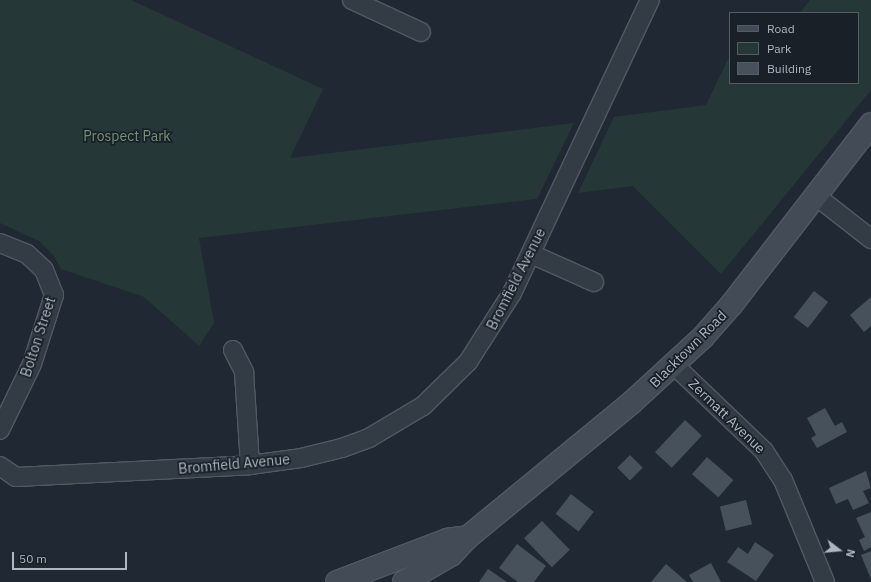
<!DOCTYPE html>
<style>
body{margin:0}
#map{position:relative;width:871px;height:582px;overflow:hidden;background:#202933;font-family:"IBM Plex Sans",sans-serif}
div>[style]{position:absolute}
.green>*{inset:0;background:#253736}
.building>*{inset:0;background:#47515c;transform-origin:0 0}
.roads{filter:drop-shadow(1px 0 #515962) drop-shadow(-1px 0 #515962) drop-shadow(0 1px #515962) drop-shadow(0 -1px #515962)}
.street>*{height:18px;margin:-9px;padding:0 9px;transform-origin:9px;border-radius:9px;background:#333b44}
.secondary>*{height:22px;margin:-11px;padding:0 11px;transform-origin:11px;border-radius:11px;background:#424b56}
span{translate:-50% -50%;white-space:nowrap;text-align:center;line-height:1.15;-webkit-text-stroke:3.5px #192028;paint-order:stroke}
.park-label{font-size:14px;color:#709475}
.street-label{font-size:14px;color:#adb6c1}
.legend{position:absolute;left:729px;top:12px;width:130px;height:72px;box-sizing:border-box;background:#192028;border:1px solid #545c65;margin:0;padding:5px 7px;list-style:none;font-size:12px;color:#adb6c1}
.legend li{display:flex;align-items:center;gap:8px;height:20px}
.legend b{width:20px;border:1px solid #545c65}
.north{position:absolute;left:819px;top:530px;width:40px;height:40px;-webkit-text-stroke:3px #192028;paint-order:stroke;rotate:106deg;font-size:11px;font-weight:700;line-height:16px;text-align:center;color:#adb6c1}
.north::after{content:'';display:block;margin:auto;width:14px;height:18px;background:#adb6c1;clip-path:polygon(50% 0,100% 100%,50% 72%,0 100%)}
.scale{position:absolute;left:12px;top:552px;width:115px;height:18px;box-sizing:border-box;border:2px solid #adb6c1;border-top:0;padding-left:5px;font-size:12px;line-height:14px;white-space:nowrap;color:#adb6c1;-webkit-text-stroke:3px #192028;paint-order:stroke}
</style>
<div id="map">
<div class="green">
<i style="clip-path:polygon(0 0,131px 0,323px 89px,290px 158px,574px 123px,537px 199px,199px 238px,214px 323px,199px 346px,144px 297px,61px 269px,53px 255px,39px 241px,0 223px)"></i>
<i style="clip-path:polygon(810px 0,871px 0,871px 90px,721px 274px,633px 186px,578px 193px,614px 117px,706px 105px,730px 55px,730px 83px,858px 83px,858px 13px,800px 13px)"></i>
</div>
<div class="building">
<i style="left:814px;top:291px;width:18px;height:33px;rotate:38deg"></i>
<i style="clip-path:polygon(871px 297px,871px 326px,864px 332px,850px 315px)"></i>
<i style="clip-path:polygon(825px 408px,835px 426px,842px 422px,847px 432px,817px 448px,811px 438px,816px 435px,807px 418px)"></i>
<i style="left:685px;top:420px;width:23px;height:44px;rotate:43deg"></i>
<i style="left:630px;top:455px;width:18px;height:18px;rotate:45deg"></i>
<i style="left:707px;top:457px;width:35px;height:23px;rotate:41deg"></i>
<i style="clip-path:polygon(866px 471px,871px 488px,863px 491px,869px 503px,853px 510px,848px 499px,836px 504px,829px 488px)"></i>
<i style="left:571px;top:494px;width:29px;height:25px;rotate:38deg"></i>
<i style="left:746px;top:500px;width:25px;height:27px;rotate:76deg"></i>
<i style="clip-path:polygon(871px 512px,871px 547px,864px 551px,859px 540px,865px 537px,856px 518px)"></i>
<i style="left:542px;top:521px;width:40px;height:25px;rotate:46deg"></i>
<i style="clip-path:polygon(755px 542px,774px 555px,756px 581px,727px 562px,738px 547px,748px 554px)"></i>
<i style="clip-path:polygon(517px 544px,546px 566px,534px 582px,518px 582px,499px 568px)"></i>
<i style="clip-path:polygon(871px 551px,871px 579px,861px 555px)"></i>
<i style="clip-path:polygon(711px 563px,721px 582px,693px 582px,689px 575px)"></i>
<i style="clip-path:polygon(666px 564px,687px 582px,651px 582px)"></i>
<i style="clip-path:polygon(488px 569px,507px 582px,479px 582px)"></i>
</div>
<div class="roads">
<div class="street">
<i style="left:352px;top:0;width:76px;rotate:24.9deg"></i>
<i style="left:816px;top:196px;width:70px;rotate:38deg"></i>
<i style="left:0;top:243px;width:29px;rotate:22deg"></i>
<i style="left:27px;top:254px;width:23px;rotate:43deg"></i>
<i style="left:44px;top:270px;width:27px;rotate:68deg"></i>
<i style="left:54px;top:295px;width:72px;rotate:107.7deg"></i>
<i style="left:32px;top:364px;width:73px;rotate:115.9deg"></i>
<i style="left:531px;top:254px;width:69px;rotate:24deg"></i>
<i style="left:233px;top:350px;width:25px;rotate:63deg"></i>
<i style="left:244px;top:372px;width:93px;rotate:86.3deg"></i>
<i style="left:673px;top:364px;width:126px;rotate:43.7deg"></i>
<i style="left:764px;top:451px;width:35px;rotate:57deg"></i>
<i style="left:783px;top:480px;width:110px;rotate:67.6deg"></i>
<i style="left:0;top:466px;width:19px;rotate:35deg"></i>
<i style="left:16px;top:477px;width:234px;rotate:-2.9deg"></i>
<i style="left:250px;top:465px;width:51px;rotate:-7.8deg"></i>
<i style="left:301px;top:458px;width:42px;rotate:-13.7deg"></i>
<i style="left:342px;top:448px;width:29px;rotate:-20deg"></i>
<i style="left:369px;top:438px;width:63px;rotate:-30.7deg"></i>
<i style="left:423px;top:406px;width:63px;rotate:-44.4deg"></i>
<i style="left:468px;top:362px;width:82px;rotate:-57.5deg"></i>
<i style="left:512px;top:293px;width:324px;rotate:-64.8deg"></i>
</div>
<div class="secondary">
<i style="left:337px;top:582px;width:118px;rotate:-20.9deg"></i>
<i style="left:447px;top:540px;width:21px;rotate:-8deg"></i>
<i style="left:404px;top:582px;width:54px;rotate:-29.9deg"></i>
<i style="left:451px;top:555px;width:25px;rotate:-47deg"></i>
<i style="left:468px;top:537px;width:210px;rotate:-39.4deg"></i>
<i style="left:630px;top:404px;width:99px;rotate:-42.5deg"></i>
<i style="left:703px;top:337px;width:44px;rotate:-48.7deg"></i>
<i style="left:732px;top:304px;width:227px;rotate:-52.3deg"></i>
</div>
</div>
<div class="park-label">
<span style="left:127px;top:136px">Prospect Park</span>
</div>
<div class="street-label">
<span style="left:516px;top:279px;rotate:-63deg">Bromfield Avenue</span>
<span style="left:38px;top:337px;rotate:-72deg">Bolton Street</span>
<span style="left:688px;top:349px;rotate:-45deg">Blacktown Road</span>
<span style="left:727px;top:416px;rotate:44deg">Zermatt Avenue</span>
<span style="left:234px;top:464px;rotate:-5deg">Bromfield Avenue</span>
</div>
<ul class="legend">
<li><b style="height:5px;background:#424b56"></b>Road</li>
<li><b style="height:11px;background:#253736"></b>Park</li>
<li><b style="height:11px;background:#47515c"></b>Building</li>
</ul>
<div class="north">N</div>
<div class="scale">50 m</div>
</div>
